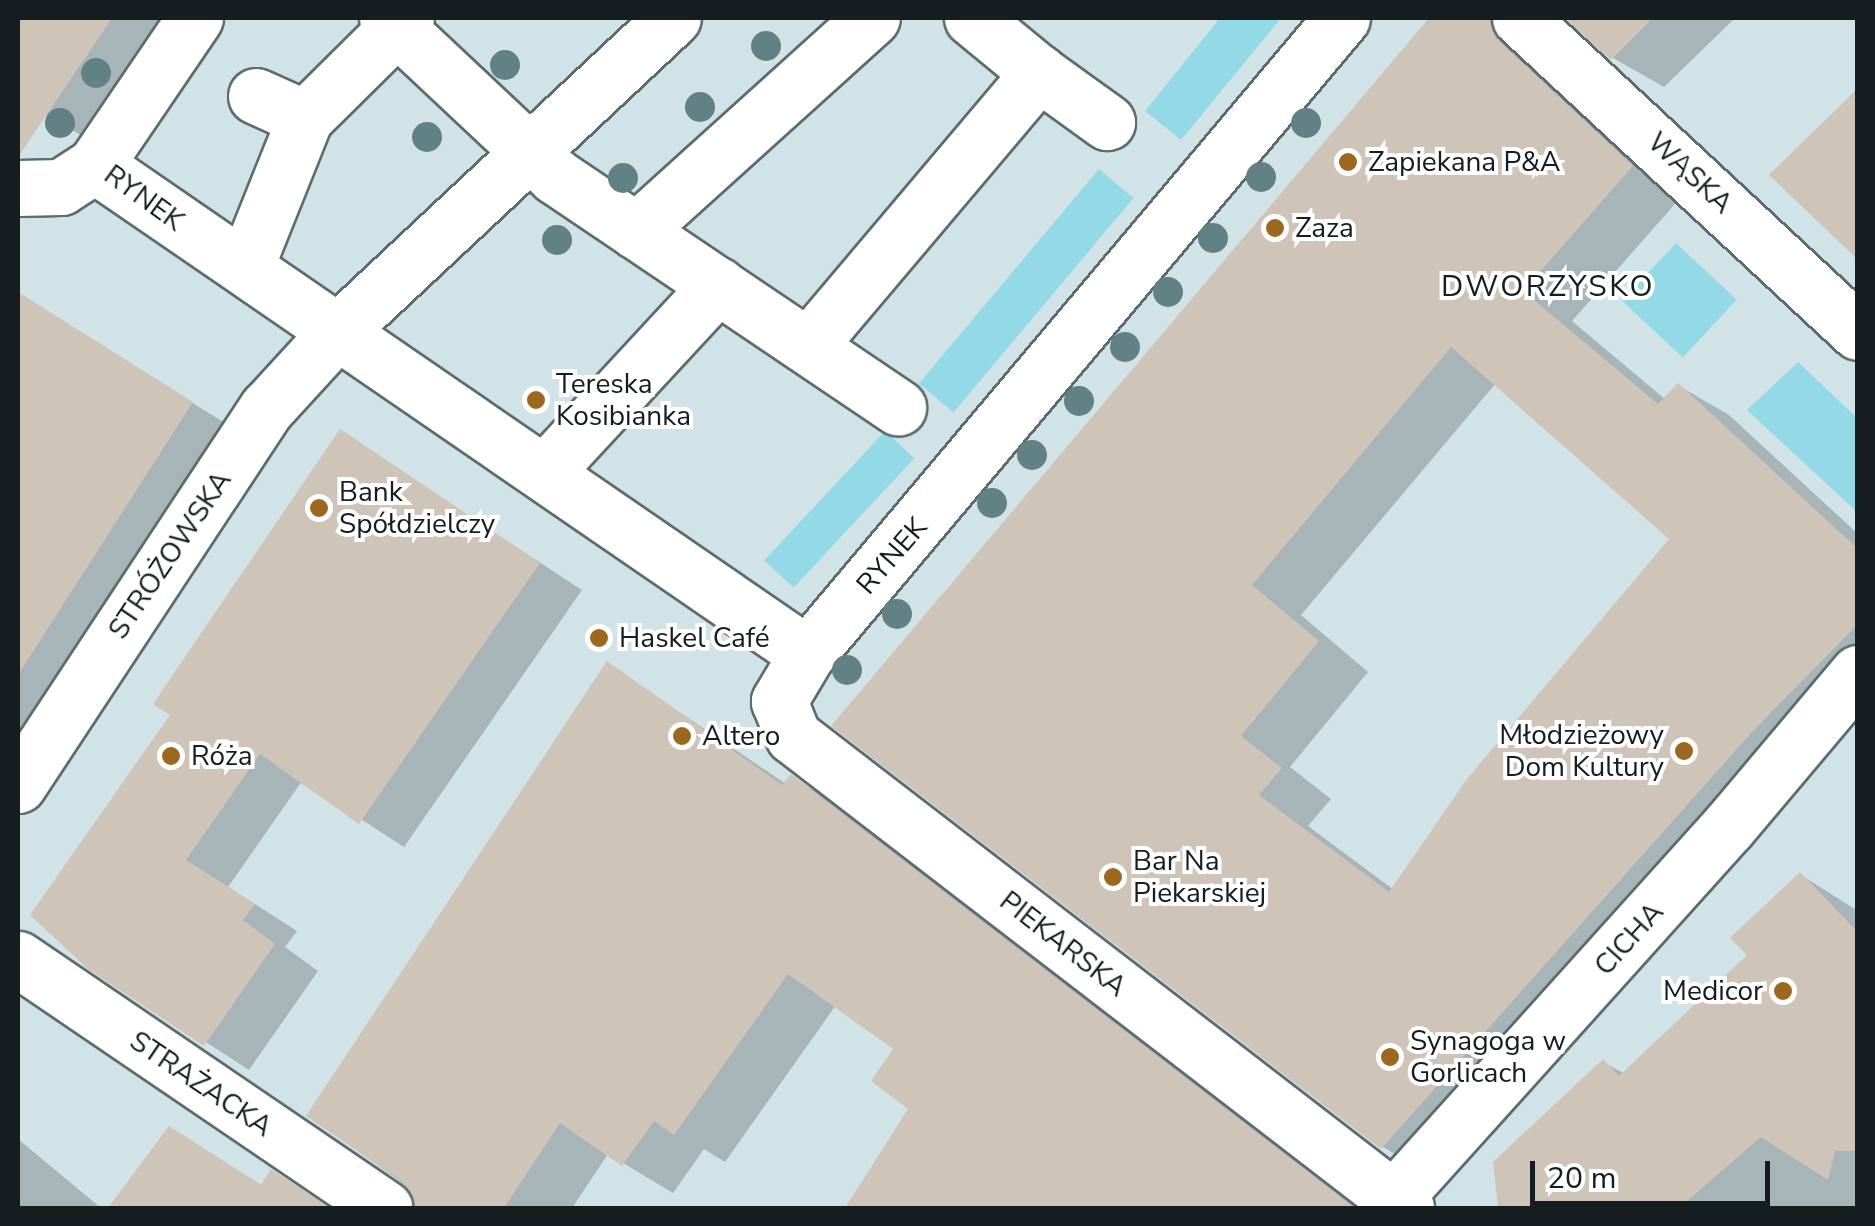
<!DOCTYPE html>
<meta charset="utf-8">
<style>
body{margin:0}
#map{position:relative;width:1875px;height:1226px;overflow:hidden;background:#d1e3e6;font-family:"Nunito Sans",sans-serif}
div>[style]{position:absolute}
.green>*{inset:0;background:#93d9e6;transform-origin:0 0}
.shadow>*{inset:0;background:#0003}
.building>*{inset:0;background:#cec4b8}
.roads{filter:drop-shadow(2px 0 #5c6c6f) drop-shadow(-2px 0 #5c6c6f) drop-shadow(0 2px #5c6c6f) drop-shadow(0 -2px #5c6c6f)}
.street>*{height:55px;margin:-27.5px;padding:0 27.5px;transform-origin:27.5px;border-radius:27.5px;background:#fff}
.trees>*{width:30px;height:30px;margin:-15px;border-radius:50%;background:#628185}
.dots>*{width:28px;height:28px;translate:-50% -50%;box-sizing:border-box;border:5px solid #fff;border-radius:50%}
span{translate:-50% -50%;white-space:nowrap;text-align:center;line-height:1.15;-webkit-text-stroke:8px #fff;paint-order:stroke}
.poi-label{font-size:28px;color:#161d1e}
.left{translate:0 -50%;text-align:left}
.right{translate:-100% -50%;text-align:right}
.street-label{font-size:28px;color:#161d1e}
.neighbourhood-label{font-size:30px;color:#161d1e;letter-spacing:2.5px}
.frame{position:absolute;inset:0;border:20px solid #161d1e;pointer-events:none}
.scale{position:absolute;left:1530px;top:1161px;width:240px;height:45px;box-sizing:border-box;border:5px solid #161d1e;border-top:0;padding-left:12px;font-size:30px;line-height:35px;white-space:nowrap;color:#161d1e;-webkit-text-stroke:8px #fff;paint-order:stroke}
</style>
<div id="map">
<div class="green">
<i style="clip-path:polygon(1220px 18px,1281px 18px,1181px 140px,1145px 111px)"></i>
<i style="left:1099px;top:169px;width:45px;height:280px;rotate:40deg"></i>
<i style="left:1676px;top:243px;width:83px;height:79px;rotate:43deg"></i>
<i style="clip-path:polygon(1798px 362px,1857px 418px,1857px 512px,1747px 410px)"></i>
<i style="left:885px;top:431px;width:40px;height:177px;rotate:43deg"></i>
</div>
<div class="shadow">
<i style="clip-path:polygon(18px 18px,206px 18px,114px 155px,18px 98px)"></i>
<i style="clip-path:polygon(evenodd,1433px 18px,1561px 18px,1547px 26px,1682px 196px,1572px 321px,1666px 400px,1679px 386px,1729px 415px,1858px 534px,1858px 705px,1433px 1177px,1383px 1147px,835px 726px,1433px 18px,1496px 383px,1673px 539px,1394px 890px,1308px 826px,1331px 799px,1290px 767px,1368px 672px,1301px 615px,1496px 383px)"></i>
<i style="clip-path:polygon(1569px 18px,1735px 18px,1664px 87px,1613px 58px)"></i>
<i style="clip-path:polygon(18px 295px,246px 436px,18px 789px)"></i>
<i style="clip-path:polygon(340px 432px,582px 590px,404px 847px,302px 781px,228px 887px,297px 931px,285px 947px,318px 971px,249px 1070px,90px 967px,173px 714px)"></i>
<i style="clip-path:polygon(608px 664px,786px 784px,791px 777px,841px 806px,1364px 1208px,848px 1208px,911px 1109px,896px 1048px,836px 1005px,725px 1162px,704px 1149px,673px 1193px,608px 1154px,572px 1208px,418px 1208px,415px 1192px,309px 1116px)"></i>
<i style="clip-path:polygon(1801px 875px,1858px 911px,1858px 1208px,1501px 1208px,1496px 1163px,1603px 1062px,1625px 1074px,1750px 955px)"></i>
<i style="clip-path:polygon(170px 1130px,263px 1186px,272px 1172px,326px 1208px,111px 1208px)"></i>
<i style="clip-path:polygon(18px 1139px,101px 1208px,18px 1208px)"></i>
</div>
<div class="building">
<i style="clip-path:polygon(18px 18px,112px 18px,18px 157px)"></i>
<i style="clip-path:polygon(evenodd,1429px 18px,1490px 18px,1499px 41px,1633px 166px,1523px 291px,1658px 404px,1678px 383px,1858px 549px,1858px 624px,1752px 732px,1381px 1149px,831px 726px,1429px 18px,1451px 347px,1669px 539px,1467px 779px,1389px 892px,1259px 795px,1282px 768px,1241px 736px,1319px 641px,1252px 585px,1451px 347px)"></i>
<i style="clip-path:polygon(1565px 18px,1653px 18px,1611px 60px)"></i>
<i style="clip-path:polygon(1858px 88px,1858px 260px,1769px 175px)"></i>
<i style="clip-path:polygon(18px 292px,193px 402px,18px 675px)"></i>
<i style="clip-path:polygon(340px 429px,540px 563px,359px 824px,260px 754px,186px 860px,255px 904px,243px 920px,275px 944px,204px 1046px,88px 969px,30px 915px,170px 715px,153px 704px)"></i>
<i style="clip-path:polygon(607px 661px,782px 785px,791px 774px,1355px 1208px,845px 1208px,908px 1109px,871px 1081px,893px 1049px,788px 974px,674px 1135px,654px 1121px,622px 1166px,560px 1123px,504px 1208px,416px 1208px,403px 1182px,306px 1116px)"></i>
<i style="clip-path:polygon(1800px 872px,1858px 932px,1858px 1151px,1835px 1151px,1828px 1180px,1761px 1137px,1679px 1208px,1498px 1208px,1493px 1162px,1603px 1059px,1619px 1076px,1747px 955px,1730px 938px)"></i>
<i style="clip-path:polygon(169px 1126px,261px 1185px,271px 1169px,330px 1208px,108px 1208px)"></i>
</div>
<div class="roads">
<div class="street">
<i style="left:387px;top:18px;width:231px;rotate:43.2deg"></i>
<i style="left:555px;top:176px;width:414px;rotate:34deg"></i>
<i style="left:972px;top:18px;width:87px;rotate:39.4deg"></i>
<i style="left:1520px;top:18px;width:461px;rotate:42.9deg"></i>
<i style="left:256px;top:96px;width:54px;rotate:24.2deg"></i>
<i style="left:305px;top:118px;width:142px;rotate:-44.7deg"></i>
<i style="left:95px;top:165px;width:864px;rotate:34.48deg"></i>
<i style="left:807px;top:654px;width:831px;rotate:-49.93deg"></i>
<i style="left:18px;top:188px;width:43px;rotate:-1.3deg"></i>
<i style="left:61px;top:187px;width:40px;rotate:-32.9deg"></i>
<i style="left:95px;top:165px;width:178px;rotate:-55.8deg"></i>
<i style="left:636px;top:231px;width:318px;rotate:-42.1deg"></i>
<i style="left:251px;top:253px;width:145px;rotate:-68.2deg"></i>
<i style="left:808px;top:346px;width:358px;rotate:-49.8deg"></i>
<i style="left:1039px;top:73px;width:84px;rotate:35.8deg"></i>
<i style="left:557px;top:459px;width:237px;rotate:-47.2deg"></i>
<i style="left:807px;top:654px;width:55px;rotate:120.8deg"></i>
<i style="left:779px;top:701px;width:38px;rotate:68deg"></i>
<i style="left:793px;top:736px;width:774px;rotate:37.6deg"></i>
<i style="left:18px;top:785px;width:452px;rotate:-56.6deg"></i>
<i style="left:267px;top:408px;width:99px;rotate:-47.5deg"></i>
<i style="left:334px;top:335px;width:464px;rotate:-43.1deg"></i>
<i style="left:18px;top:959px;width:443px;rotate:34.2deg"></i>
<i style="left:1394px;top:1198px;width:501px;rotate:-48deg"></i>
<i style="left:1729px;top:826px;width:200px;rotate:-49.9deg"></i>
</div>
</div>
<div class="trees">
<i style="left:766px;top:46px"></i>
<i style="left:505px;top:65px"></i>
<i style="left:96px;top:73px"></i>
<i style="left:700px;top:107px"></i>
<i style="left:60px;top:123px"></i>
<i style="left:1306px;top:123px"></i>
<i style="left:427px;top:137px"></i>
<i style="left:1261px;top:177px"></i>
<i style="left:623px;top:178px"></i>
<i style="left:1213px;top:238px"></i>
<i style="left:557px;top:240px"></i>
<i style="left:1168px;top:292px"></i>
<i style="left:1125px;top:347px"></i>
<i style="left:1079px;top:401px"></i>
<i style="left:1032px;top:455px"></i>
<i style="left:992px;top:503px"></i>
<i style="left:897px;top:614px"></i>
<i style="left:847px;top:670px"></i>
</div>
<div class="dots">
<i style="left:1348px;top:162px;background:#9c681f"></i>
<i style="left:1275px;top:228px;background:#9c681f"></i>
<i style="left:536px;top:400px;background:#9c681f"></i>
<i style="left:319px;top:508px;background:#9c681f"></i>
<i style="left:599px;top:638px;background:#9c681f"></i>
<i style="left:682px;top:736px;background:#9c681f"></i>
<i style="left:1684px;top:751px;background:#9c681f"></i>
<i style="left:171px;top:756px;background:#9c681f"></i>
<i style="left:1113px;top:877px;background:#9c681f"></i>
<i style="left:1783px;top:991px;background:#9c681f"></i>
<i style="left:1390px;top:1057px;background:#9c681f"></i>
</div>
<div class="poi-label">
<span class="left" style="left:1368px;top:162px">Zapiekana P&amp;A</span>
<span class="left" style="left:1295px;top:228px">Zaza</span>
<span class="left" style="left:556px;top:400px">Tereska<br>Kosibianka</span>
<span class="left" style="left:339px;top:508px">Bank<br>Spółdzielczy</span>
<span class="left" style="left:619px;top:638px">Haskel Café</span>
<span class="right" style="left:1664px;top:751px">Młodzieżowy<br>Dom Kultury</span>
<span class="left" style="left:702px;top:736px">Altero</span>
<span class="left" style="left:191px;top:756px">Róża</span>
<span class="left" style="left:1133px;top:877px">Bar Na<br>Piekarskiej</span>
<span class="right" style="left:1763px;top:991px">Medicor</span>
<span class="left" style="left:1410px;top:1057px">Synagoga w<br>Gorlicach</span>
</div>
<div class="street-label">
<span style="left:1690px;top:173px;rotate:43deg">WĄSKA</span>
<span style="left:144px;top:198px;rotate:36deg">RYNEK</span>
<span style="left:170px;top:555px;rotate:-56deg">STRÓŻOWSKA</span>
<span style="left:892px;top:556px;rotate:-49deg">RYNEK</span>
<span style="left:1629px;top:939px;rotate:-48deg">CICHA</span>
<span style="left:1063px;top:944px;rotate:38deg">PIEKARSKA</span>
<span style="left:201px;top:1084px;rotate:34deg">STRAŻACKA</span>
</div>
<div class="neighbourhood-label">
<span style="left:1548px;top:287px">DWORZYSKO</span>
</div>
<div class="frame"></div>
<div class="scale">20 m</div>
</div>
